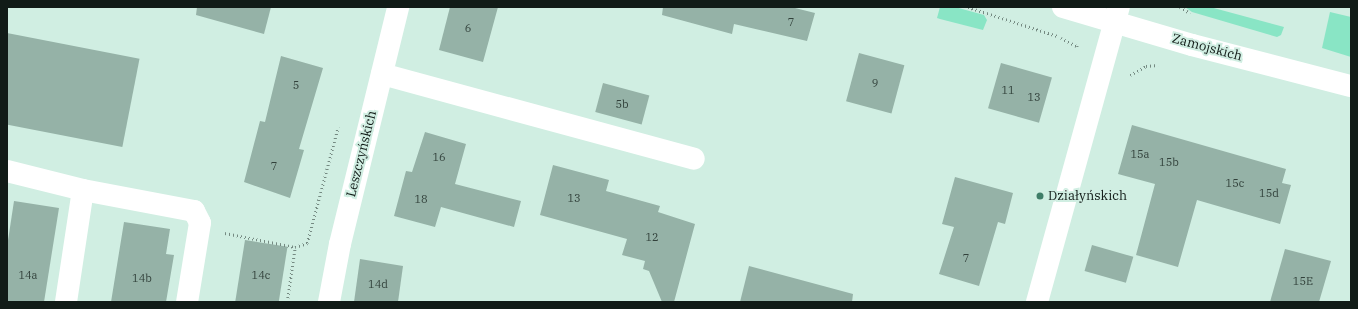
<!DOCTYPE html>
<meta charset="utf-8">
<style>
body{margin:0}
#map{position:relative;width:1358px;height:309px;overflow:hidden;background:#d0eee2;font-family:"IBM Plex Serif",serif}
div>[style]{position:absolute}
.green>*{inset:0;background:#89e5c5}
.building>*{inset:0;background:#95b2a7;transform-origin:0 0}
.path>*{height:2.5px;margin-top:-1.25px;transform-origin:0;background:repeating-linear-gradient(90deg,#758a82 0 1px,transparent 0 4px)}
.minor>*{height:22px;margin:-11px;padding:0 11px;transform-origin:11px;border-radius:11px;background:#fff}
.dots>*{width:11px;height:11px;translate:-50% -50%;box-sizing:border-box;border:2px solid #d0eee2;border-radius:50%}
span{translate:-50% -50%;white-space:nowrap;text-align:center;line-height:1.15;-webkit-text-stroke:4px #d0eee2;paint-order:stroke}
.number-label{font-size:11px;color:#32413b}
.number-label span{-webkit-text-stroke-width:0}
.street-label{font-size:13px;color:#111b17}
.poi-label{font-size:13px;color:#111b17}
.left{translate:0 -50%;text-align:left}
.frame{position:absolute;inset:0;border:8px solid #111b17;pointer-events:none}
</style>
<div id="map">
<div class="green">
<i style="clip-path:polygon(940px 7px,955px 7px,984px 15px,987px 20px,983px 30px,940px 19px,937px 18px)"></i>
<i style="clip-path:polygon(1185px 7px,1210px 7px,1284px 27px,1281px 35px,1277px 37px,1192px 12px)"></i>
<i style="clip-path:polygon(1330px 12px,1351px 17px,1351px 57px,1322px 48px)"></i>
</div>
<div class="building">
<i style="clip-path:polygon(197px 7px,271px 7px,264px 34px,196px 15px)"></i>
<i style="clip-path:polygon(450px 7px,498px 7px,483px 62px,439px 50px)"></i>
<i style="clip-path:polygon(663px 7px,791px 7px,815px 13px,807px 41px,734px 24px,732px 34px,662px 15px)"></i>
<i style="left:7px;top:33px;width:135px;height:90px;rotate:11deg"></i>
<i style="left:859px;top:53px;width:47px;height:50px;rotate:15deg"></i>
<i style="clip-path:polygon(281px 56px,323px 68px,299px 149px,304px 150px,290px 198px,244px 182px,260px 121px,265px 122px)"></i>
<i style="left:1001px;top:63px;width:53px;height:47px;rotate:16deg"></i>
<i style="left:603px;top:83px;width:48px;height:30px;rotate:15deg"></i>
<i style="clip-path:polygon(1132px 125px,1286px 169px,1282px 183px,1291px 185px,1280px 224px,1197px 200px,1178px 267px,1136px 255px,1155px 184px,1118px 174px)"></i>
<i style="clip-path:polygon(425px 132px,466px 144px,455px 184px,521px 201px,514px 227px,441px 207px,435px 227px,394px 216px,406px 171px,412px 172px)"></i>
<i style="clip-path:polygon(553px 165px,609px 180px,606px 191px,660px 206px,658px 212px,695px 224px,674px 302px,662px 302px,649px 271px,643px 269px,645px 261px,622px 255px,627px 239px,540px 215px)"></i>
<i style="clip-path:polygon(955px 177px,1013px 193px,1005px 224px,998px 222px,979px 286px,939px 274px,954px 227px,942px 224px)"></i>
<i style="clip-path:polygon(14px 201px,59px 208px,44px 302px,7px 302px,7px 247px)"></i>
<i style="clip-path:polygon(124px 222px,170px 229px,166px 254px,174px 255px,166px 302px,111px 302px)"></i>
<i style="left:245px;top:240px;width:43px;height:63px;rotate:9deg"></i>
<i style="left:1092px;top:245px;width:43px;height:27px;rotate:16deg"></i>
<i style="clip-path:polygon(1285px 249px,1331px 261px,1319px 302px,1270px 302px)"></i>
<i style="clip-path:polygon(360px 259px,403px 266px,398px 302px,354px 302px)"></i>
<i style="clip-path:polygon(749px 266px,853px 294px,852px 302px,740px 302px)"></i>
</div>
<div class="path">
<i style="left:968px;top:7px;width:94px;rotate:18deg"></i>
<i style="left:1180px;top:7px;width:12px;rotate:31deg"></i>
<i style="left:1061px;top:38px;width:18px;rotate:27deg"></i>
<i style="left:1077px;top:46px;width:3px;rotate:72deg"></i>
<i style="left:1130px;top:75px;width:18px;rotate:-29deg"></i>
<i style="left:1146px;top:66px;width:12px;rotate:-5deg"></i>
<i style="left:225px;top:233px;width:71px;rotate:11.3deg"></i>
<i style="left:287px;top:302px;width:56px;rotate:-81.7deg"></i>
<i style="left:295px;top:247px;width:13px;rotate:-18deg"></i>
<i style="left:307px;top:243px;width:120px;rotate:-75deg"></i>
</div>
<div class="minor">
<i style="left:1063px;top:7px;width:134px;rotate:16.4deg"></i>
<i style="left:1192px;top:45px;width:164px;rotate:14.5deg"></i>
<i style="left:382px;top:74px;width:323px;rotate:15.2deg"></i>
<i style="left:7px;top:171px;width:78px;rotate:14deg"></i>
<i style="left:83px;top:190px;width:113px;rotate:10.7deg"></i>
<i style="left:194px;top:211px;width:13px;rotate:63deg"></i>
<i style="left:200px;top:223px;width:80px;rotate:99.3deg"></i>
<i style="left:66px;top:302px;width:113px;rotate:-81.4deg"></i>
<i style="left:329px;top:302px;width:59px;rotate:-79.3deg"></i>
<i style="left:340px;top:244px;width:244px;rotate:-76.2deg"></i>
<i style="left:1037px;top:302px;width:306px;rotate:-74.5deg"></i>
</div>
<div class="dots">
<i style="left:1040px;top:196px;background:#3f7d68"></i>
</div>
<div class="number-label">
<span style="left:791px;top:22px">7</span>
<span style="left:468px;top:28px">6</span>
<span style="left:875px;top:83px">9</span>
<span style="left:296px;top:85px">5</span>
<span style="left:1008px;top:90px">11</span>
<span style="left:1034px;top:97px">13</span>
<span style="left:622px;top:104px">5b</span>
<span style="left:1140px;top:154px">15a</span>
<span style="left:439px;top:157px">16</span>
<span style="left:1169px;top:162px">15b</span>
<span style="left:274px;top:166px">7</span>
<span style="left:1235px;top:183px">15c</span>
<span style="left:1269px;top:193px">15d</span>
<span style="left:574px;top:198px">13</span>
<span style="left:421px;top:199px">18</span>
<span style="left:652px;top:237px">12</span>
<span style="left:966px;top:258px">7</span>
<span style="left:28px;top:275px">14a</span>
<span style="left:261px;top:275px">14c</span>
<span style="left:142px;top:278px">14b</span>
<span style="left:1303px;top:281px">15E</span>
<span style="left:378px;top:284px">14d</span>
</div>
<div class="street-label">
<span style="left:1207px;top:48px;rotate:15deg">Zamojskich</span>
<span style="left:362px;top:154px;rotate:-76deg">Leszczyńskich</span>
</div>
<div class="poi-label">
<span class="left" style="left:1048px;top:196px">Działyńskich</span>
</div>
<div class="frame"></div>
</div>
